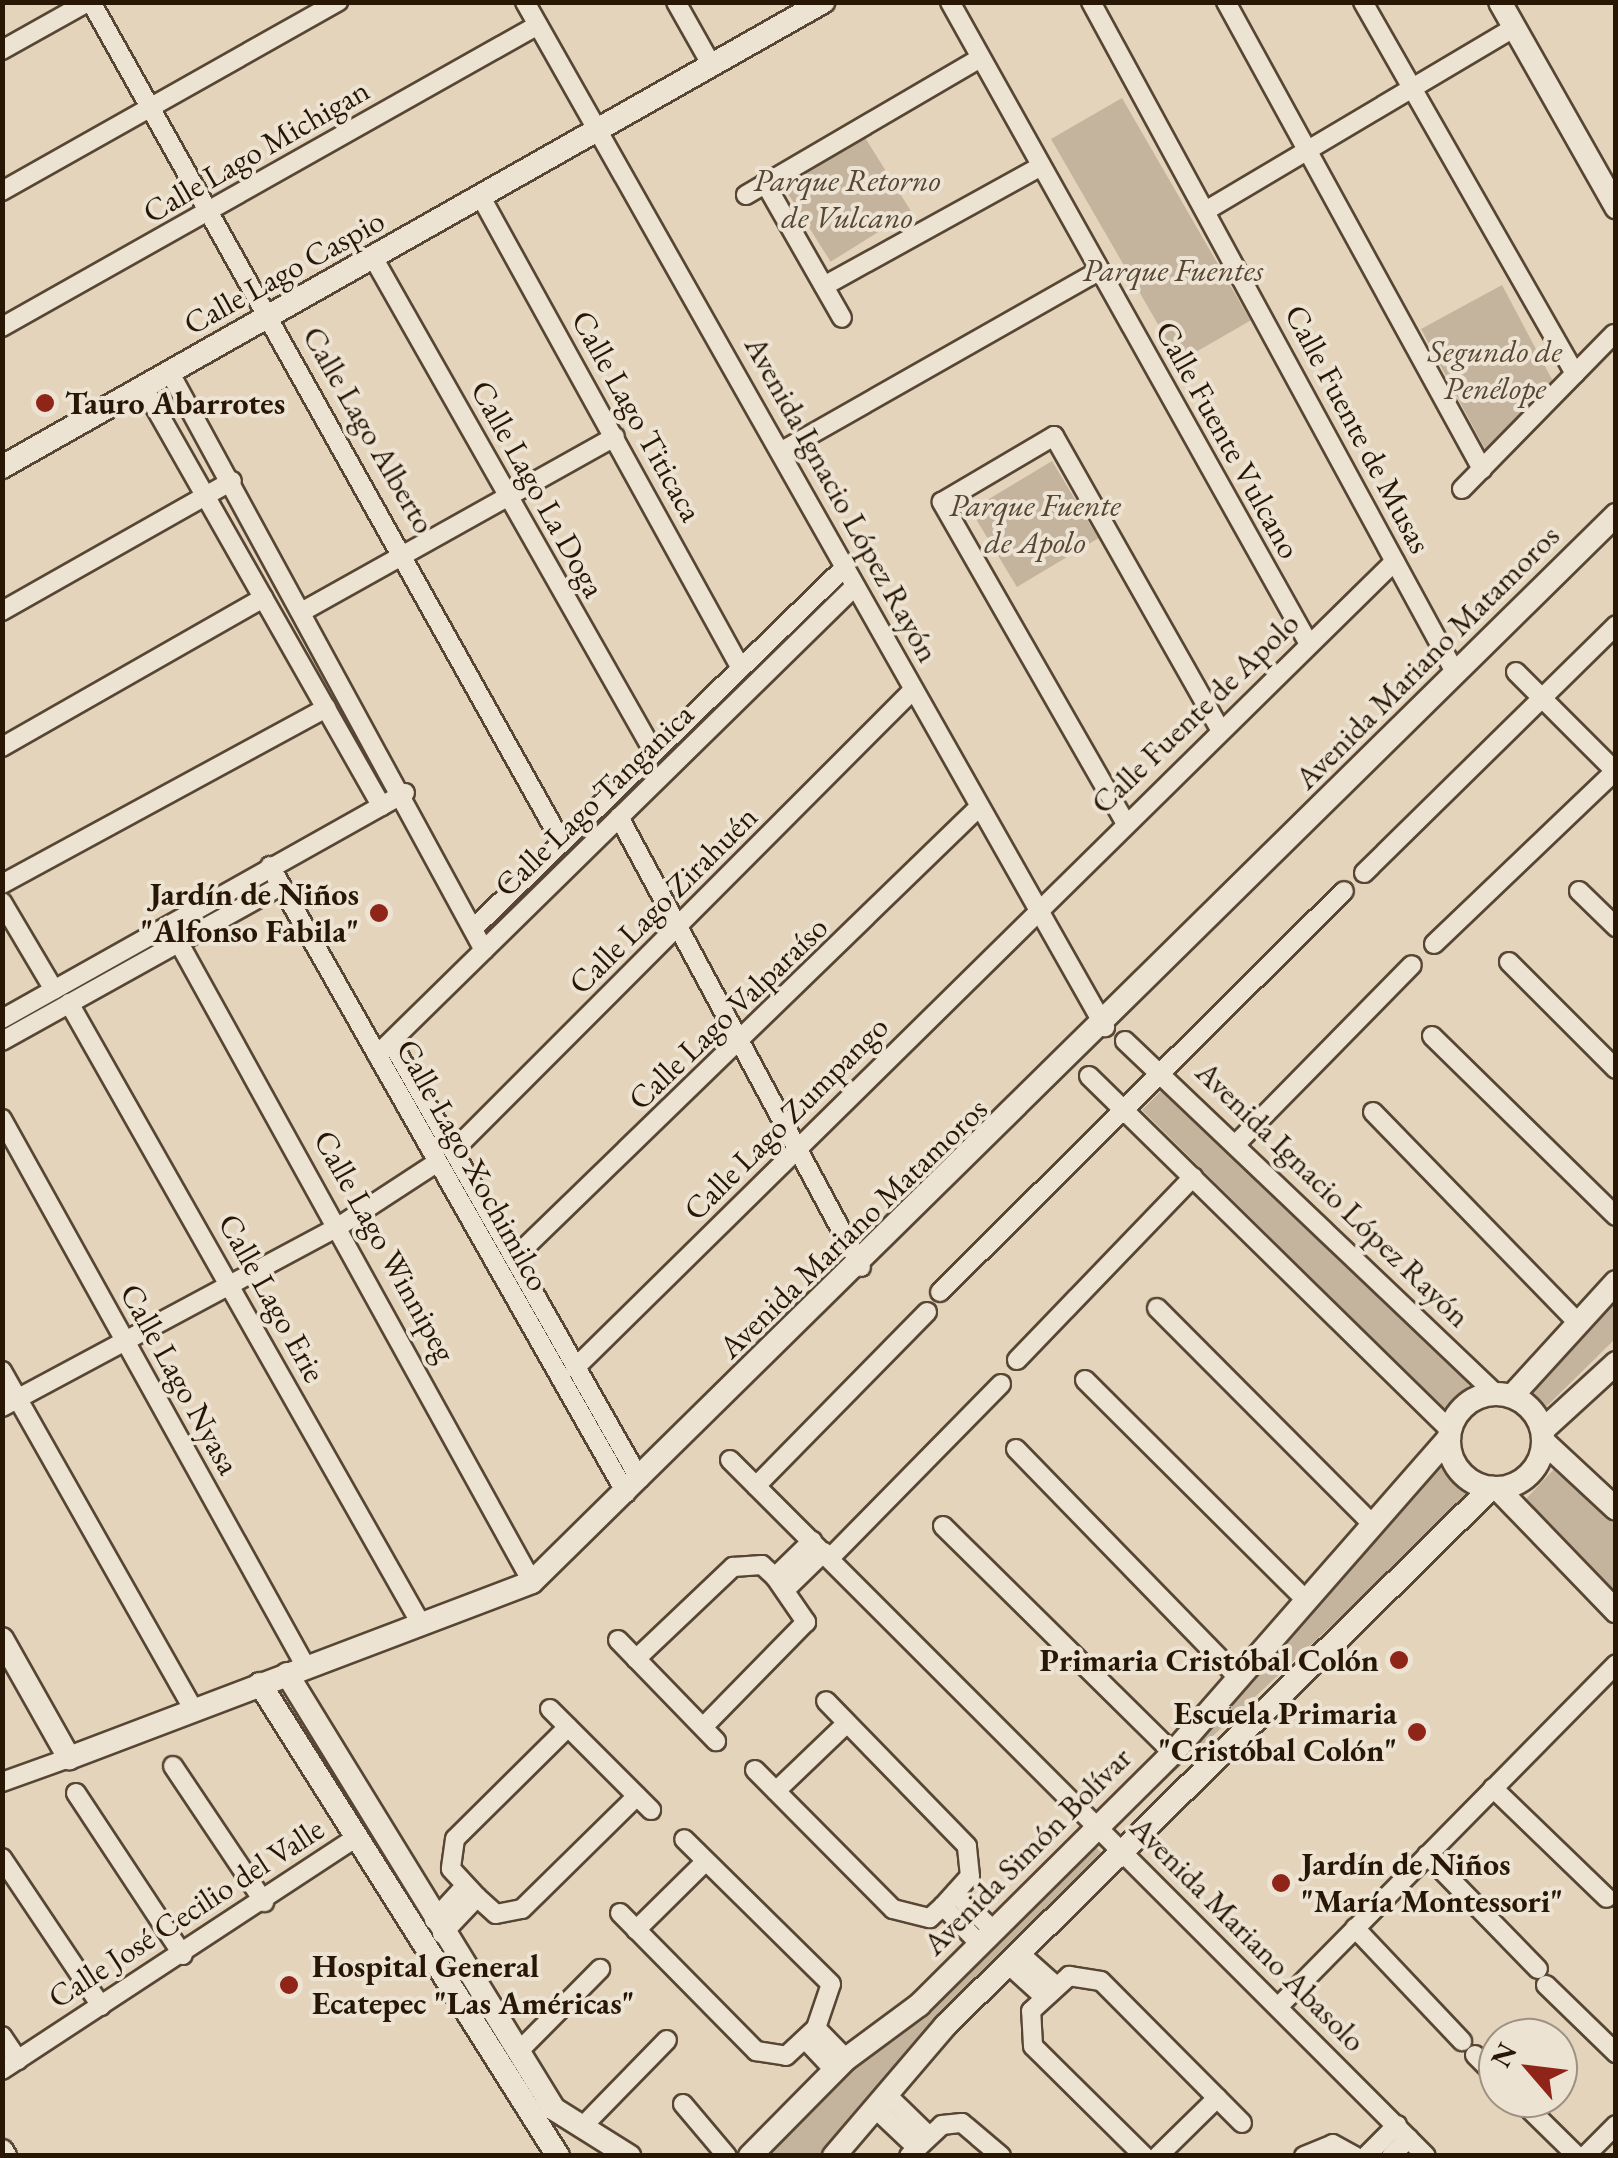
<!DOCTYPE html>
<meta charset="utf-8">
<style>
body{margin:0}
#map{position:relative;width:1618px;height:2158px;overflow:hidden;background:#e4d4bc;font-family:"EB Garamond",serif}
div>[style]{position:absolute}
.green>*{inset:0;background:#c4b49d;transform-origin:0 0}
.roads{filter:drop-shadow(2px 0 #574633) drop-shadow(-2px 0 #574633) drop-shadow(0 2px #574633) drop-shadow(0 -2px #574633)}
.street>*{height:18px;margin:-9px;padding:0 9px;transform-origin:9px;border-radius:9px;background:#ede3d3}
.secondary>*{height:22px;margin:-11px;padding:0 11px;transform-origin:11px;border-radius:11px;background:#ede3d3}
.secondary>.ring{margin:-11px;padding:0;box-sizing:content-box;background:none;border:22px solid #ede3d3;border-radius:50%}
.dots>*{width:28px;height:28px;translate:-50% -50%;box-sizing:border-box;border:5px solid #ede3d3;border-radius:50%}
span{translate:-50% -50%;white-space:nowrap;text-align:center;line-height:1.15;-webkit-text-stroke:8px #ede3d3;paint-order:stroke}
.street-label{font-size:32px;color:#281705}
.park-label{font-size:32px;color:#574633;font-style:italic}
.poi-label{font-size:32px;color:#281705;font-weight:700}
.left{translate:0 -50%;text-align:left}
.right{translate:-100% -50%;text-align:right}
.frame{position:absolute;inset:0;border:5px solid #281705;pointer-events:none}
.north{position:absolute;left:1478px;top:2018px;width:100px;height:100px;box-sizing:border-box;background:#ede3d3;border:2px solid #9e9181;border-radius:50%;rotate:298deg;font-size:28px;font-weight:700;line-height:40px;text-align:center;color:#281705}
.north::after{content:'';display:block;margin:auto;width:35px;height:45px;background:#8f2418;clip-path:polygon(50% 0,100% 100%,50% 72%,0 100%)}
</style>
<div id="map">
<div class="green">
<i style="left:1122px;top:98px;width:257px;height:82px;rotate:60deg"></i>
<i style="left:864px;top:136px;width:89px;height:95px;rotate:58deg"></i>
<i style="clip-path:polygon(1502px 285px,1556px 387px,1487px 453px,1421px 329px)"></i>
<i style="left:1052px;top:461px;width:90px;height:95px;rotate:59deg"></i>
<i style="clip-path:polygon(1161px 1091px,1472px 1386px,1445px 1410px,1142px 1110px)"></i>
<i style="clip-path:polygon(1615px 1293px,1615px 1339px,1545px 1408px,1518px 1388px)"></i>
<i style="clip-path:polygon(1443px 1460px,1475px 1492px,1115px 1827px,1107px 1819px)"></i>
<i style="clip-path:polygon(1556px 1467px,1615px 1525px,1615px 1591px,1525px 1500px)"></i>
<i style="clip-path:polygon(1094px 1845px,1101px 1852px,822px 2155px,764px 2156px,852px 2068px,928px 2014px)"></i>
</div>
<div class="roads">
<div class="street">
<i style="left:91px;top:2px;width:959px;rotate:60.74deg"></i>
<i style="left:525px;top:2px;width:1178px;rotate:60.5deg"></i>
<i style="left:676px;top:2px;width:71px;rotate:60.6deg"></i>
<i style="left:950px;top:2px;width:736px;rotate:60.79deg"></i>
<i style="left:1091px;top:2px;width:765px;rotate:61.49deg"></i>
<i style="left:1226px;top:2px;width:533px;rotate:61.27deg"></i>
<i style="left:1363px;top:2px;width:428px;rotate:60.3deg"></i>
<i style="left:2px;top:50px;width:98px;rotate:-29.2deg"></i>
<i style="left:765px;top:183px;width:155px;rotate:60.3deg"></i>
<i style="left:2px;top:191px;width:386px;rotate:-29.4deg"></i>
<i style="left:746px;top:195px;width:270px;rotate:-30.3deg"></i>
<i style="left:481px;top:197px;width:534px;rotate:61.13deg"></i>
<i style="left:1207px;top:210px;width:356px;rotate:-30.7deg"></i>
<i style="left:374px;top:259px;width:563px;rotate:60.43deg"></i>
<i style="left:824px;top:286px;width:247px;rotate:-28.9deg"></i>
<i style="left:2px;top:327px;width:615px;rotate:-29.4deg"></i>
<i style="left:170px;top:373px;width:657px;rotate:61.45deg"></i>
<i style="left:144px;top:388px;width:481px;rotate:60.4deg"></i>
<i style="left:780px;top:452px;width:367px;rotate:-29.6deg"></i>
<i style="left:1462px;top:489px;width:217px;rotate:-45.6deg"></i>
<i style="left:305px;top:610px;width:355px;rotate:-29.2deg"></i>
<i style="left:2px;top:611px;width:264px;rotate:-29.5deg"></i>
<i style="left:1516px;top:672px;width:141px;rotate:45deg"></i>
<i style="left:2px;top:747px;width:301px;rotate:-29.7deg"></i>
<i style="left:619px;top:817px;width:511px;rotate:61.73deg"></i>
<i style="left:1125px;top:822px;width:369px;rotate:-119.8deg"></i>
<i style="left:942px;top:502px;width:130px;rotate:-30.5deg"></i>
<i style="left:1054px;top:436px;width:338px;rotate:60.5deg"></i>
<i style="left:270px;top:866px;width:721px;rotate:60.41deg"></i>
<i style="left:1364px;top:873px;width:354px;rotate:-44.5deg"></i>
<i style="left:2px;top:884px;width:369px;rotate:-28.5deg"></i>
<i style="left:1579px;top:891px;width:52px;rotate:44.2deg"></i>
<i style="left:2px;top:902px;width:102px;rotate:59.4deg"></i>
<i style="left:473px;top:929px;width:518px;rotate:-44.22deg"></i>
<i style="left:179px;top:943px;width:730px;rotate:61.08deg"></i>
<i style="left:1434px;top:944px;width:252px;rotate:-43.7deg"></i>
<i style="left:1509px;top:962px;width:151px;rotate:45deg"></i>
<i style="left:69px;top:1003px;width:714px;rotate:60.45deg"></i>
<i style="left:2px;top:1019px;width:462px;rotate:-29.3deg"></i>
<i style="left:1432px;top:1036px;width:257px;rotate:44.4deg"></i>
<i style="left:2px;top:1041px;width:319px;rotate:-29.1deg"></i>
<i style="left:1125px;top:1041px;width:512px;rotate:43.58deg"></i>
<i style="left:393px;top:1045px;width:499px;rotate:60.4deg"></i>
<i style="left:377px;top:1055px;width:668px;rotate:-44.45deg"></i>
<i style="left:1089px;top:1076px;width:506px;rotate:44.44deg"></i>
<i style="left:1373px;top:1112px;width:291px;rotate:45.8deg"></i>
<i style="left:2px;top:1119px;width:627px;rotate:60.98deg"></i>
<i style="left:1235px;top:1145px;width:252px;rotate:-45.5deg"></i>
<i style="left:454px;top:1150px;width:650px;rotate:-45.06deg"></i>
<i style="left:514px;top:1258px;width:648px;rotate:-44.12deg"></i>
<i style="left:940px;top:1292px;width:569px;rotate:-44.79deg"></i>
<i style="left:1157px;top:1308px;width:306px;rotate:45.1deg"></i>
<i style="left:1017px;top:1360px;width:254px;rotate:-46.1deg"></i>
<i style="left:575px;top:1368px;width:1150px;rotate:-44.54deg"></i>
<i style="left:2px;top:1371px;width:387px;rotate:60.5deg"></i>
<i style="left:1085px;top:1380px;width:308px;rotate:44.9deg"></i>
<i style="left:2px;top:1407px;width:385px;rotate:-28.2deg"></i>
<i style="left:341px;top:1225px;width:113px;rotate:-33.1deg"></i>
<i style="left:1016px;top:1449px;width:321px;rotate:45.8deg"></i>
<i style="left:730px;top:1460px;width:984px;rotate:45deg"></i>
<i style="left:756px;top:1486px;width:244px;rotate:-45.5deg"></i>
<i style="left:943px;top:1526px;width:323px;rotate:44.6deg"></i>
<i style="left:830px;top:1558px;width:244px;rotate:-45.5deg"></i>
<i style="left:775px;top:1577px;width:52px;rotate:-44.2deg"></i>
<i style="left:786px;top:1589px;width:53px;rotate:-44.2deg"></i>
<i style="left:618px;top:1640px;width:141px;rotate:45.9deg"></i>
<i style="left:636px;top:1659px;width:134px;rotate:-43.5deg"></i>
<i style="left:733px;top:1567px;width:29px;rotate:-4deg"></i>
<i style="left:762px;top:1565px;width:18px;rotate:43deg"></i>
<i style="left:775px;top:1577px;width:55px;rotate:55.4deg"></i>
<i style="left:806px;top:1622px;width:147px;rotate:134.4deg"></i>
<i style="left:550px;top:1709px;width:143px;rotate:45deg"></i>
<i style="left:568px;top:1727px;width:159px;rotate:135.3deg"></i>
<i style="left:455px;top:1839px;width:30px;rotate:98deg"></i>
<i style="left:451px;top:1869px;width:38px;rotate:47deg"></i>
<i style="left:477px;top:1897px;width:25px;rotate:42deg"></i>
<i style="left:496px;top:1914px;width:26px;rotate:-11deg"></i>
<i style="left:522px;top:1909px;width:161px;rotate:-44.5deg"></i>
<i style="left:173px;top:1766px;width:164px;rotate:56.2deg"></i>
<i style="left:755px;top:1770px;width:196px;rotate:45.2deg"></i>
<i style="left:893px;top:1909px;width:38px;rotate:14deg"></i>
<i style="left:930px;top:1918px;width:18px;rotate:-43deg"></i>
<i style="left:943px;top:1906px;width:40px;rotate:-48deg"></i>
<i style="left:970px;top:1876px;width:30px;rotate:-96deg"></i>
<i style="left:967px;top:1846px;width:202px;rotate:-134.2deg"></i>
<i style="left:2px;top:1782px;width:71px;rotate:-19.7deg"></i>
<i style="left:1493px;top:1788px;width:158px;rotate:44deg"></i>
<i style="left:776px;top:1791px;width:98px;rotate:-43.8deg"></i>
<i style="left:76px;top:1793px;width:194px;rotate:56.6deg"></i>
<i style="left:1427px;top:1855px;width:159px;rotate:45.8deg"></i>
<i style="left:2px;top:1858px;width:178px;rotate:56.2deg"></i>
<i style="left:955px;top:1893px;width:54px;rotate:44.3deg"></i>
<i style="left:943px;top:1906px;width:53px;rotate:45.8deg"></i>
<i style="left:620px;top:1913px;width:194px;rotate:45.4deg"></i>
<i style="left:756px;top:2051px;width:30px;rotate:9deg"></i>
<i style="left:786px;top:2056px;width:41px;rotate:-43deg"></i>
<i style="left:816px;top:2028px;width:46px;rotate:-71.2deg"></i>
<i style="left:831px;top:1984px;width:206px;rotate:-135.4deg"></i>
<i style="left:434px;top:1920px;width:46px;rotate:-47.6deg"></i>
<i style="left:1355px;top:1928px;width:156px;rotate:46.6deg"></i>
<i style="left:636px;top:1930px;width:98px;rotate:-44.6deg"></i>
<i style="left:442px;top:1934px;width:51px;rotate:-46.6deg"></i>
<i style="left:1018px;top:1952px;width:48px;rotate:41.6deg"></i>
<i style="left:1007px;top:1963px;width:47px;rotate:42.4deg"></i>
<i style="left:1546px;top:1985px;width:98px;rotate:44.2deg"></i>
<i style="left:1279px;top:2006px;width:480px;rotate:-45.4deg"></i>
<i style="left:816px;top:2028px;width:43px;rotate:45.9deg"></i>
<i style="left:2px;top:2036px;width:29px;rotate:56deg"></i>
<i style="left:805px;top:2039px;width:44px;rotate:46.8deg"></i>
<i style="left:518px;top:2052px;width:117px;rotate:-45.3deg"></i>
<i style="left:1475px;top:2055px;width:33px;rotate:45deg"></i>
<i style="left:2px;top:2070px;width:420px;rotate:-33.3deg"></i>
<i style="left:1518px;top:2098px;width:83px;rotate:44.5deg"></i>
<i style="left:891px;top:2099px;width:52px;rotate:44.2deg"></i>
<i style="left:683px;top:2104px;width:68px;rotate:49.8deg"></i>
<i style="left:879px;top:2112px;width:51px;rotate:43.4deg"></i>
<i style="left:583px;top:2126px;width:120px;rotate:-45.7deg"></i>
<i style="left:909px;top:2156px;width:45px;rotate:-43.2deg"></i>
<i style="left:942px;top:2125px;width:20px;rotate:-6deg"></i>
<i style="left:962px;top:2123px;width:51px;rotate:40.2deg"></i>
<i style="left:1144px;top:2156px;width:156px;rotate:-135.3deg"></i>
<i style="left:1033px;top:2046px;width:35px;rotate:-93deg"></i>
<i style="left:1031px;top:2011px;width:52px;rotate:-42.6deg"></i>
<i style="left:1069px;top:1976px;width:32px;rotate:9deg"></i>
<i style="left:1101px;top:1981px;width:200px;rotate:45.2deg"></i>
<i style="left:1158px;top:2156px;width:83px;rotate:-44.5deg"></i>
<i style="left:1304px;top:2156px;width:31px;rotate:-22deg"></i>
<i style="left:1333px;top:2144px;width:25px;rotate:29deg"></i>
<i style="left:1366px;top:2156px;width:44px;rotate:-45deg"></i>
<i style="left:1391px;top:2156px;width:25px;rotate:-45deg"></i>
<i style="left:1585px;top:2156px;width:44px;rotate:-45deg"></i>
</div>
<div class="secondary">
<i style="left:1500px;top:2px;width:236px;rotate:60.5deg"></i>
<i style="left:2px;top:467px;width:944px;rotate:-29.53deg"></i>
<i class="ring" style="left:1449px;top:1394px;width:72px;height:72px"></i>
<i style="left:1512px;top:1396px;width:154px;rotate:-47.6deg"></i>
<i style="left:1543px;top:1430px;width:99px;rotate:-42.5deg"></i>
<i style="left:1544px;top:1442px;width:98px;rotate:42.9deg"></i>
<i style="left:1498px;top:1489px;width:170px;rotate:46deg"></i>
<i style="left:2px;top:1639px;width:137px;rotate:60.6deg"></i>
<i style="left:69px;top:1758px;width:495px;rotate:-20.8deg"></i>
<i style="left:532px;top:1582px;width:1521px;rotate:-44.55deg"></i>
<i style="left:287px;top:1674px;width:510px;rotate:58.46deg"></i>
<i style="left:554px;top:2109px;width:89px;rotate:32.1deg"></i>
<i style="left:260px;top:1684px;width:558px;rotate:57.73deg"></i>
<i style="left:2px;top:2151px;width:6px;rotate:59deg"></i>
<i style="left:750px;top:2156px;width:136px;rotate:-45.3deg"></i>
<i style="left:846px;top:2059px;width:91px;rotate:-36.5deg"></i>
<i style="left:919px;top:2005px;width:358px;rotate:-44.8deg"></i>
<i style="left:1173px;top:1753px;width:419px;rotate:-48.8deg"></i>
<i style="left:834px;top:2156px;width:171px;rotate:-49.5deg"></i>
<i style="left:945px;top:2026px;width:767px;rotate:-44.58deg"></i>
</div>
</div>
<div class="dots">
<i style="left:45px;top:403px;background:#8f2418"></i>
<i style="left:379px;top:913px;background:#8f2418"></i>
<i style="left:1399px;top:1660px;background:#8f2418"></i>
<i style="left:1417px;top:1732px;background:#8f2418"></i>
<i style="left:1281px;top:1883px;background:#8f2418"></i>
<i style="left:289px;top:1985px;background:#8f2418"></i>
</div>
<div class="street-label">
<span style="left:256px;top:151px;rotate:-30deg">Calle Lago Michigan</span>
<span style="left:284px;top:272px;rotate:-29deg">Calle Lago Caspio</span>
<span style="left:637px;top:416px;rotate:61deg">Calle Lago Titicaca</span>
<span style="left:1358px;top:429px;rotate:62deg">Calle Fuente de Musas</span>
<span style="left:369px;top:430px;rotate:60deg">Calle Lago Alberto</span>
<span style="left:1228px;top:440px;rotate:61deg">Calle Fuente Vulcano</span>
<span style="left:538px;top:489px;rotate:61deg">Calle Lago La Doga</span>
<span style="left:842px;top:499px;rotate:61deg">Avenida Ignacio López Rayón</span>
<span style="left:1427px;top:657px;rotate:-45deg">Avenida Mariano Matamoros</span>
<span style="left:1195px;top:713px;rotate:-44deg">Calle Fuente de Apolo</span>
<span style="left:594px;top:800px;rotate:-44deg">Calle Lago Tanganica</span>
<span style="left:663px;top:900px;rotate:-45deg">Calle Lago Zirahuén</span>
<span style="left:728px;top:1013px;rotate:-44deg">Calle Lago Valparaíso</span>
<span style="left:786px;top:1118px;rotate:-45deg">Calle Lago Zumpango</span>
<span style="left:473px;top:1165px;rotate:61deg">Calle Lago Xochimilco</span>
<span style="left:1333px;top:1194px;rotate:44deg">Avenida Ignacio López Rayón</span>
<span style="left:853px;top:1228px;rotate:-44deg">Avenida Mariano Matamoros</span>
<span style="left:385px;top:1246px;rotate:61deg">Calle Lago Winnipeg</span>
<span style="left:272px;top:1298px;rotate:61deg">Calle Lago Erie</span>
<span style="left:180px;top:1379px;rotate:61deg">Calle Lago Nyasa</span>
<span style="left:1027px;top:1851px;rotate:-45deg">Avenida Simón Bolívar</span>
<span style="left:186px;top:1913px;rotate:-33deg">Calle José Cecilio del Valle</span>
<span style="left:1248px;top:1934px;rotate:45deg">Avenida Mariano Abasolo</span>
</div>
<div class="park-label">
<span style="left:847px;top:199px">Parque Retorno<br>de Vulcano</span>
<span style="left:1173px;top:270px">Parque Fuentes</span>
<span style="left:1495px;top:370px">Segundo de<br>Penélope</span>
<span style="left:1035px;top:524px">Parque Fuente<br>de Apolo</span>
</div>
<div class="poi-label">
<span class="left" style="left:65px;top:403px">Tauro Abarrotes</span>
<span class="right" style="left:359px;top:913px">Jardín de Niños<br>"Alfonso Fabila"</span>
<span class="right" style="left:1379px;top:1660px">Primaria Cristóbal Colón</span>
<span class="right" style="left:1397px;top:1732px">Escuela Primaria<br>"Cristóbal Colón"</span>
<span class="left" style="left:1301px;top:1883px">Jardín de Niños<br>"María Montessori"</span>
<span class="left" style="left:312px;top:1985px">Hospital General<br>Ecatepec "Las Américas"</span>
</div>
<div class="frame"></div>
<div class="north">N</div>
</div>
